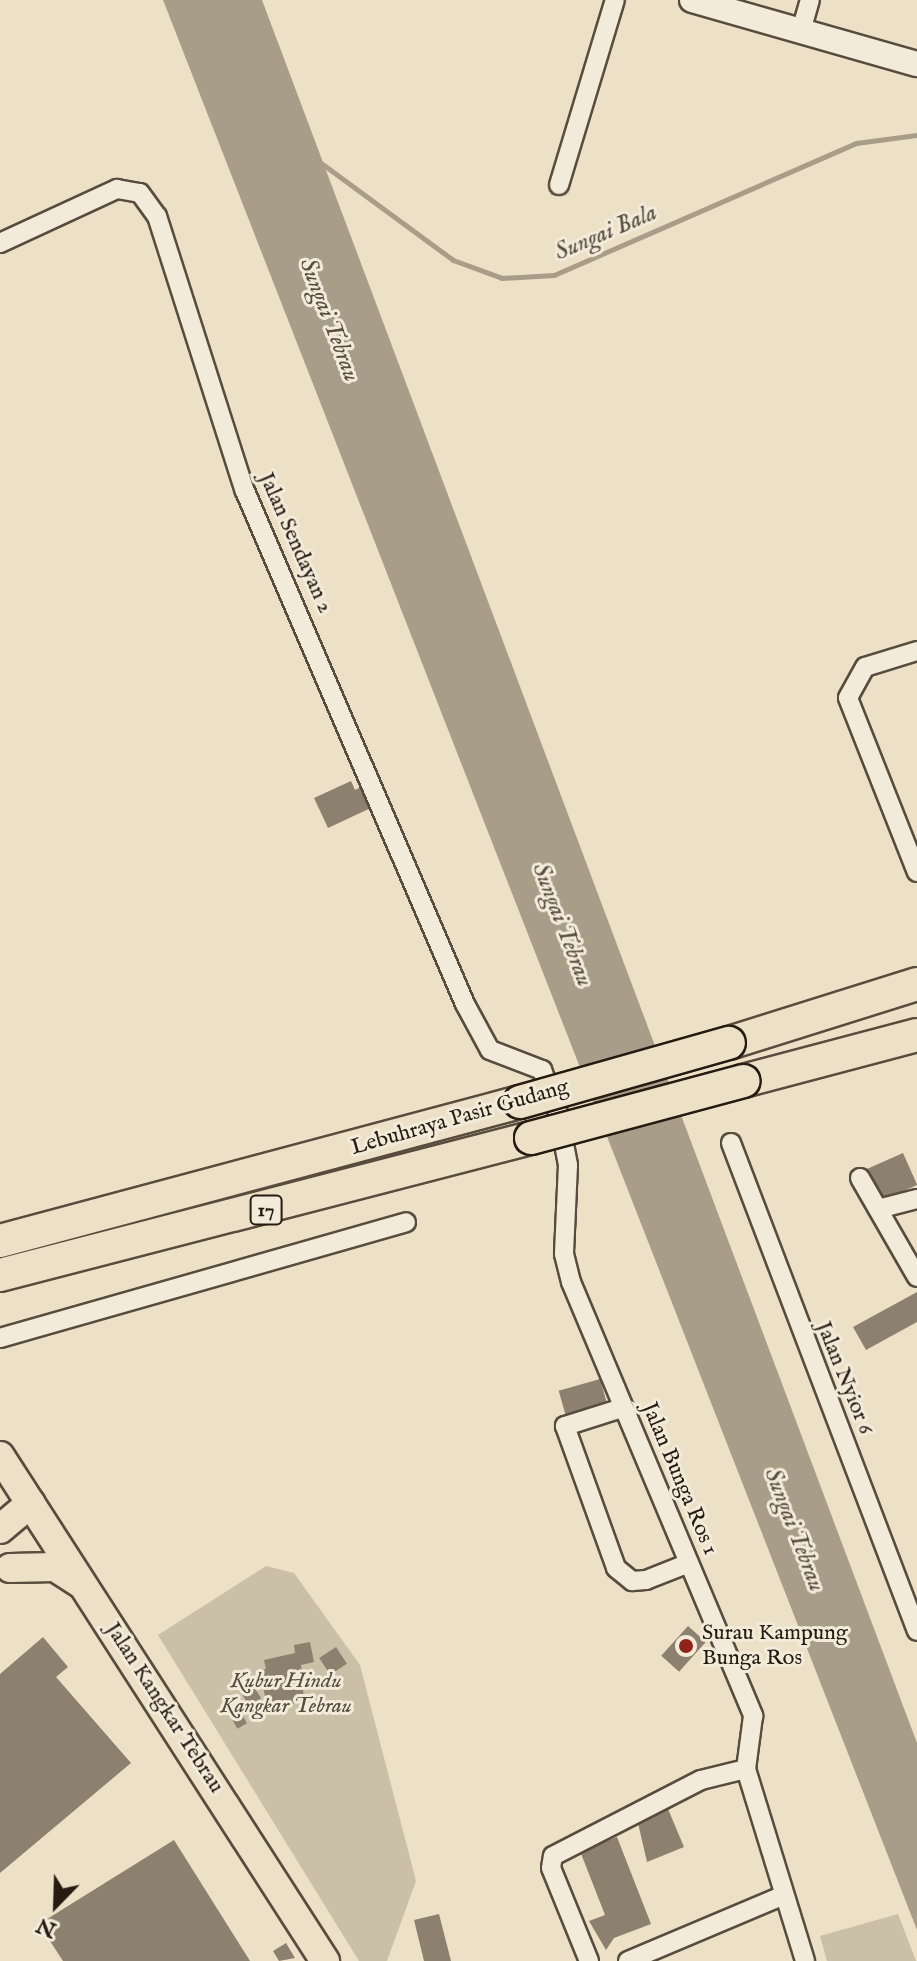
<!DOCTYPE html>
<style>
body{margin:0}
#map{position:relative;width:917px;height:1961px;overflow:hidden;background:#ece0c6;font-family:"IM FELL English",serif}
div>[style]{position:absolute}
.green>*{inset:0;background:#cabfa7}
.water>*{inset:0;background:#a89d88}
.stream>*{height:5px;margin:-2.5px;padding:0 2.5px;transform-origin:2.5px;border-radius:2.5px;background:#a89d88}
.building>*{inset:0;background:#8c816f;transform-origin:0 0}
.roads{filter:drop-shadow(2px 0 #574c3e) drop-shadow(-2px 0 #574c3e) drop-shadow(0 2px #574c3e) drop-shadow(0 -2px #574c3e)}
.street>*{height:18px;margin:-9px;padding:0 9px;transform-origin:9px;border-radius:9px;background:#f3ebda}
.secondary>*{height:24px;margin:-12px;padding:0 12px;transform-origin:12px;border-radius:12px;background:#f3ebda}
.primary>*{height:28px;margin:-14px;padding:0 14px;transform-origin:14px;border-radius:14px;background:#ece0c6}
.highway>*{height:32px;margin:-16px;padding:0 16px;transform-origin:16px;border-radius:16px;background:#ece0c6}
.bridges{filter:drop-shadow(2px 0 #251b11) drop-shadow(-2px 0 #251b11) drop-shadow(0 2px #251b11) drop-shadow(0 -2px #251b11)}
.highway-bridge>*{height:32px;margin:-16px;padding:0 16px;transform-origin:16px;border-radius:16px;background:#ece0c6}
.dots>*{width:22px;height:22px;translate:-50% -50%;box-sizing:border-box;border:4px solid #f3ebda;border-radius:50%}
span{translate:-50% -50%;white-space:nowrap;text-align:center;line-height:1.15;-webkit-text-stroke:6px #f3ebda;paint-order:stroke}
.shield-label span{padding:2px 6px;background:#f3ebda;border:2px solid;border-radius:6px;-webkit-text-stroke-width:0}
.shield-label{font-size:20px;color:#251b11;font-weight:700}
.street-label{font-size:22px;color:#251b11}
.poi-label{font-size:22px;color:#251b11}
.left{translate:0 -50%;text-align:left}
.park-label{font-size:22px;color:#574c3e;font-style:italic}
.water-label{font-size:24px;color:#594f41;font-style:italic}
.north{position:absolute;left:16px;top:1865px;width:80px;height:80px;-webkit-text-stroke:6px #f3ebda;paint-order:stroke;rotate:203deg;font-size:22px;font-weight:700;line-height:32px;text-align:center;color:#251b11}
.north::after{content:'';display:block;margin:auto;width:28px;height:36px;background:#251b11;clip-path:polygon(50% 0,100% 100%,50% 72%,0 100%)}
</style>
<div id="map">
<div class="green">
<i style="clip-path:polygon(266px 1566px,294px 1573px,360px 1665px,416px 1881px,387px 1961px,359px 1961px,158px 1635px)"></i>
<i style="clip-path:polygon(898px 1914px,916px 1961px,827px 1961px,820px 1936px)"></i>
</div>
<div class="water">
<i style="clip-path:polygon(163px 0,262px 0,917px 1743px,917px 1930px)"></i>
</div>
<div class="stream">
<i style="left:321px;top:163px;width:164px;rotate:36.3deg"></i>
<i style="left:453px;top:260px;width:52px;rotate:20.2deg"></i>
<i style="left:502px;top:278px;width:52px;rotate:-3.3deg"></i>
<i style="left:554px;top:275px;width:330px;rotate:-23.6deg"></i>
<i style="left:856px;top:143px;width:62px;rotate:-7.5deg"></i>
</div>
<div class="building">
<i style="clip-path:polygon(351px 781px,355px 790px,365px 785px,375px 806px,328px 828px,314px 798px)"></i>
<i style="left:903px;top:1153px;width:35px;height:47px;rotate:66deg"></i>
<i style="clip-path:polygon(917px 1292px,917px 1322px,866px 1350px,853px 1327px)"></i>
<i style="left:600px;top:1379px;width:26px;height:43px;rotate:74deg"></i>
<i style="left:688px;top:1626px;width:24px;height:40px;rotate:42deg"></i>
<i style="clip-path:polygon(43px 1637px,68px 1667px,56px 1677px,131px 1763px,0 1873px,0 1674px)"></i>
<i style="clip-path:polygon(310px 1642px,314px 1662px,301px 1665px,304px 1701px,268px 1709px,259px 1670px,266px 1669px,264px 1660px,295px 1653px,294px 1645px)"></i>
<i style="left:336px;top:1647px;width:20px;height:20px;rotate:57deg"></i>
<i style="left:252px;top:1684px;width:17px;height:14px;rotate:57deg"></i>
<i style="left:237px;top:1706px;width:20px;height:11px;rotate:60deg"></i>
<i style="clip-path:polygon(668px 1809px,684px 1847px,647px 1862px,638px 1823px)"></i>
<i style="clip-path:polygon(617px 1837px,651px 1924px,614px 1938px,606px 1950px,589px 1921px,605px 1915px,580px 1851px)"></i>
<i style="clip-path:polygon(174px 1840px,250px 1961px,63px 1961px,39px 1924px)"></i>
<i style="clip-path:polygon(439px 1914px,451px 1961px,424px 1961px,414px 1920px)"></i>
<i style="clip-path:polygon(286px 1943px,295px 1958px,279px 1961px,273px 1951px)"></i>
</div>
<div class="roads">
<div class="street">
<i style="left:801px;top:31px;width:32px;rotate:-74deg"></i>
<i style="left:559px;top:185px;width:193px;rotate:-73.2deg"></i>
<i style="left:0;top:243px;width:129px;rotate:-24.8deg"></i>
<i style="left:117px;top:189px;width:23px;rotate:10deg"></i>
<i style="left:140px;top:193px;width:29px;rotate:54deg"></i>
<i style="left:157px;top:216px;width:289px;rotate:72.3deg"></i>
<i style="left:245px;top:491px;width:558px;rotate:66.79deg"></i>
<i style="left:465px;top:1004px;width:52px;rotate:61.5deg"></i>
<i style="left:490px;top:1050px;width:56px;rotate:21deg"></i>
<i style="left:542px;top:1070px;width:46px;rotate:69.6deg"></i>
<i style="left:558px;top:1113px;width:53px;rotate:79.1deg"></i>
<i style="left:568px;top:1165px;width:89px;rotate:92.6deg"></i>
<i style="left:564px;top:1254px;width:29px;rotate:76deg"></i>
<i style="left:571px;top:1282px;width:471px;rotate:67.2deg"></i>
<i style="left:753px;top:1716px;width:53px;rotate:97.5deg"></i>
<i style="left:746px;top:1769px;width:201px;rotate:72.9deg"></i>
<i style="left:917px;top:651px;width:54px;rotate:162.9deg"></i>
<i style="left:865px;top:667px;width:35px;rotate:119deg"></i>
<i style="left:848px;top:698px;width:187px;rotate:68.4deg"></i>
<i style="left:731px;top:1143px;width:522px;rotate:69.14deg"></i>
<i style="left:860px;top:1178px;width:114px;rotate:60.1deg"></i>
<i style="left:878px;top:1209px;width:40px;rotate:-14.4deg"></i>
<i style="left:0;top:1338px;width:422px;rotate:-15.9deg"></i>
<i style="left:622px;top:1408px;width:60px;rotate:162.5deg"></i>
<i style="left:565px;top:1426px;width:151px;rotate:70.2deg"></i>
<i style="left:616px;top:1568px;width:21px;rotate:39deg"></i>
<i style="left:632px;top:1581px;width:14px;rotate:-4deg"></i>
<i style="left:646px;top:1580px;width:46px;rotate:-21.6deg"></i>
<i style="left:589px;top:1961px;width:100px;rotate:-112.2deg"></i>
<i style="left:551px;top:1868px;width:12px;rotate:-81deg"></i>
<i style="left:553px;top:1856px;width:166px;rotate:-27.2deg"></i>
<i style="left:701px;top:1780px;width:46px;rotate:-13.7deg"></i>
<i style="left:628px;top:1961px;width:169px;rotate:-22.9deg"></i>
</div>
<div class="secondary">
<i style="left:692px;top:0;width:234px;rotate:15.9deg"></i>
</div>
<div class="primary">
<i style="left:0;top:1456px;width:601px;rotate:57.24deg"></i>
<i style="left:0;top:1529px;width:40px;rotate:-40deg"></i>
<i style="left:10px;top:1568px;width:45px;rotate:-1.3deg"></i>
<i style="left:55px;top:1567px;width:30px;rotate:33deg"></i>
</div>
<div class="highway">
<i style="left:729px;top:1043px;width:197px;rotate:-17.4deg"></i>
<i style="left:743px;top:1081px;width:180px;rotate:-14.8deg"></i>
<i style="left:0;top:1241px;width:538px;rotate:-14.97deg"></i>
<i style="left:0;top:1275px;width:548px;rotate:-14.47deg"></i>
</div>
</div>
<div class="bridges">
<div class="highway-bridge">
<i style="left:520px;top:1102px;width:217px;rotate:-15.8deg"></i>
<i style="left:531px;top:1138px;width:220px;rotate:-15deg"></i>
</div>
</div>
<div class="dots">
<i style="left:686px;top:1646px;background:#8f2418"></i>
</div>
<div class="shield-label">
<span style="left:266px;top:1210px">17</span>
</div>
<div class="street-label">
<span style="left:295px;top:543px;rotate:66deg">Jalan Sendayan 2</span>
<span style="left:460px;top:1118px;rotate:-16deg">Lebuhraya Pasir Gudang</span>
<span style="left:844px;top:1378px;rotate:68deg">Jalan Nyior 6</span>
<span style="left:679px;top:1479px;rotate:67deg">Jalan Bunga Ros 1</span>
<span style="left:164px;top:1708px;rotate:57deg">Jalan Kangkar Tebrau</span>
</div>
<div class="poi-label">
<span class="left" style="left:702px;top:1646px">Surau Kampung<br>Bunga Ros</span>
</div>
<div class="park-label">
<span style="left:286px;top:1694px">Kubur Hindu<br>Kangkar Tebrau</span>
</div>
<div class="water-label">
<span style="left:606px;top:233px;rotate:-23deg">Sungai Bala</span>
<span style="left:329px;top:320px;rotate:69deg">Sungai Tebrau</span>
<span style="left:562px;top:925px;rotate:69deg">Sungai Tebrau</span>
<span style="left:794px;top:1530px;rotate:69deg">Sungai Tebrau</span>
</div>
<div class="north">N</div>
</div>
